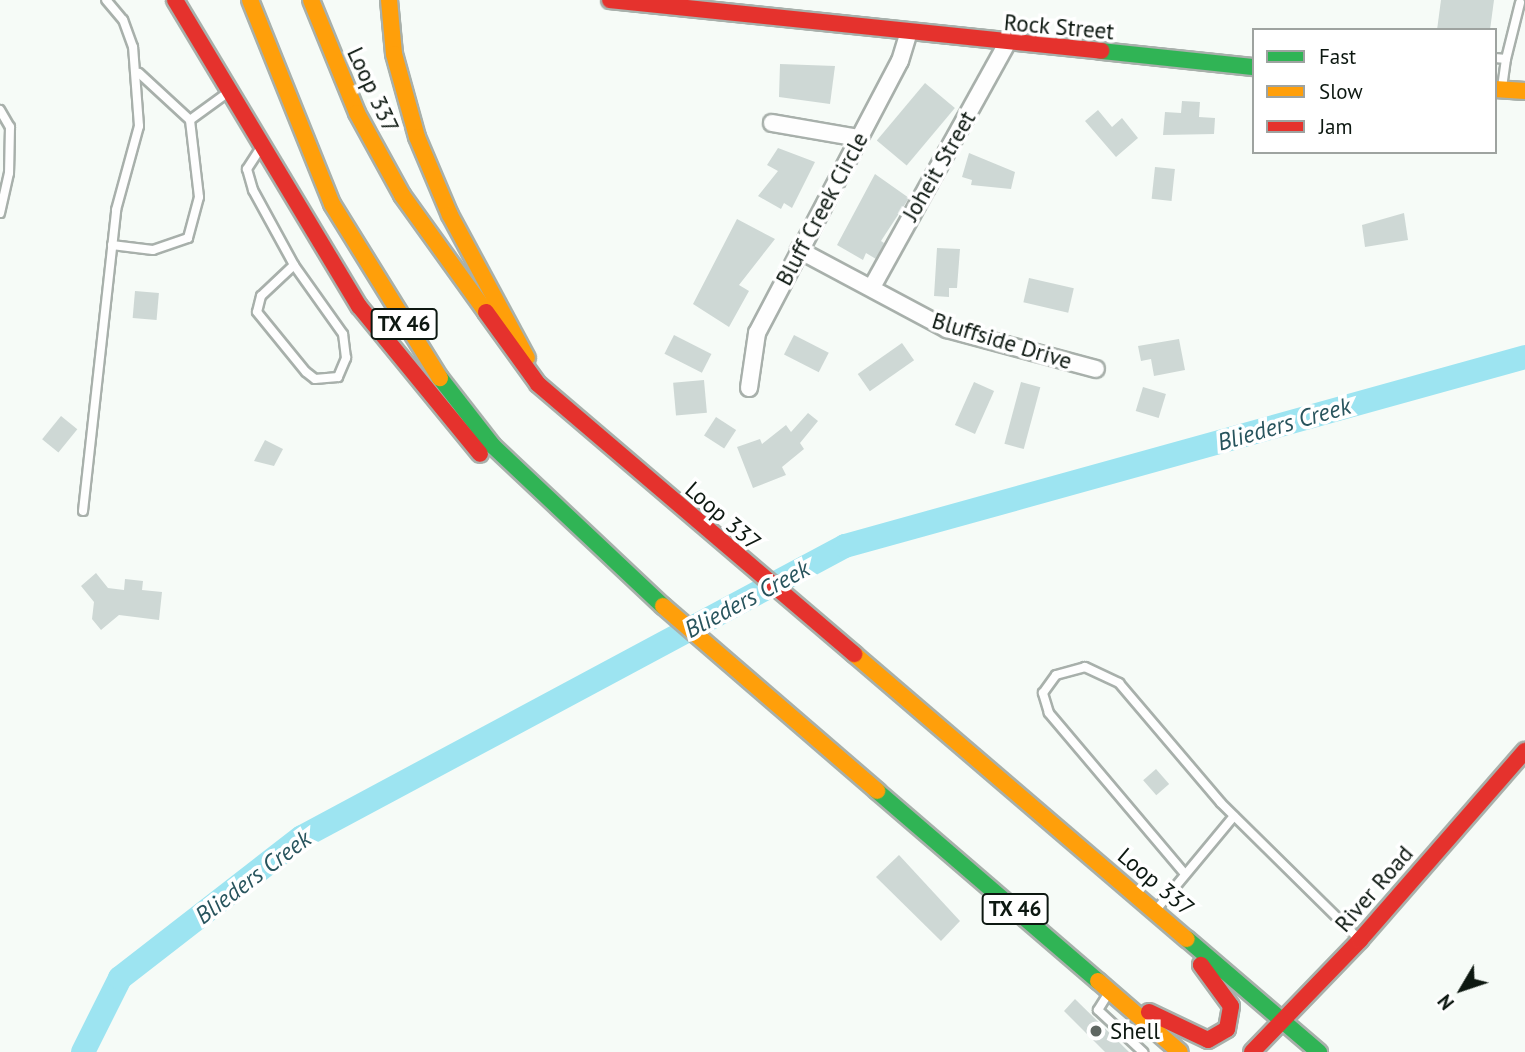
<!DOCTYPE html>
<style>
body{margin:0}
#map{position:relative;width:1525px;height:1052px;overflow:hidden;background:#f6fbf7;font-family:"PT Sans",sans-serif}
div>[style]{position:absolute}
.river>*{height:24px;margin:-12px;padding:0 12px;transform-origin:12px;border-radius:12px;background:#9de4f1}
.building>*{inset:0;background:#ced8d5;transform-origin:0 0}
.roads{filter:drop-shadow(2px 0 #a8b0ab) drop-shadow(-2px 0 #a8b0ab) drop-shadow(0 2px #a8b0ab) drop-shadow(0 -2px #a8b0ab)}
.lane>*{height:8px;margin:-4px;padding:0 4px;transform-origin:4px;border-radius:4px;background:#fefefe}
.street>*{height:16px;margin:-8px;padding:0 8px;transform-origin:8px;border-radius:8px;background:#fefefe}
.fast>*{height:16px;margin:-8px;padding:0 8px;transform-origin:8px;border-radius:8px;background:#30b455}
.slow>*{height:16px;margin:-8px;padding:0 8px;transform-origin:8px;border-radius:8px;background:#ff9f0a}
.jam>*{height:16px;margin:-8px;padding:0 8px;transform-origin:8px;border-radius:8px;background:#e5322d}
.dots>*{width:19px;height:19px;translate:-50% -50%;box-sizing:border-box;border:4px solid #fff;border-radius:50%}
span{translate:-50% -50%;white-space:nowrap;text-align:center;line-height:1.15;-webkit-text-stroke:7px #fff;paint-order:stroke}
.shield-label span{padding:2px 5px;background:#fff;border:2px solid;border-radius:5px;-webkit-text-stroke-width:0}
.shield-label{font-size:21px;color:#0d1811;font-weight:700}
.street-label{font-size:23px;color:#0d1811}
.poi-label{font-size:23px;color:#0d1811}
.left{translate:0 -50%;text-align:left}
.water-label{font-size:24px;color:#28545d;font-style:italic}
.legend{position:absolute;left:1252px;top:28px;width:245px;height:126px;box-sizing:border-box;background:#fff;border:2px solid #9ea3a0;margin:0;padding:9px 12px;list-style:none;font-size:21px;color:#0d1811}
.legend li{display:flex;align-items:center;gap:14px;height:35px}
.legend b{width:35px;border:2px solid #9ea3a0}
.north{position:absolute;left:1427px;top:954px;width:70px;height:70px;-webkit-text-stroke:5px #fff;paint-order:stroke;rotate:231deg;font-size:19px;font-weight:700;line-height:28px;text-align:center;color:#0d1811}
.north::after{content:'';display:block;margin:auto;width:24px;height:32px;background:#0d1811;clip-path:polygon(50% 0,100% 100%,50% 72%,0 100%)}
</style>
<div id="map">
<div class="river">
<i style="left:83px;top:1052px;width:83px;rotate:-63.4deg"></i>
<i style="left:120px;top:978px;width:230px;rotate:-37.8deg"></i>
<i style="left:302px;top:837px;width:616px;rotate:-28.19deg"></i>
<i style="left:845px;top:546px;width:706px;rotate:-15.53deg"></i>
</div>
<div class="building">
<i style="clip-path:polygon(1441px 0,1494px 0,1490px 30px,1437px 30px)"></i>
<i style="clip-path:polygon(780px 64px,835px 66px,830px 104px,779px 97px)"></i>
<i style="left:925px;top:83px;width:39px;height:75px;rotate:40deg"></i>
<i style="clip-path:polygon(1182px 101px,1200px 102px,1199px 117px,1215px 118px,1214px 134px,1163px 135px,1165px 112px,1181px 113px)"></i>
<i style="clip-path:polygon(1098px 110px,1112px 127px,1122px 118px,1138px 138px,1116px 157px,1085px 121px)"></i>
<i style="clip-path:polygon(778px 148px,815px 162px,792px 208px,784px 203px,781px 209px,758px 196px,778px 171px,767px 165px)"></i>
<i style="clip-path:polygon(969px 153px,1015px 172px,1011px 189px,971px 185px,972px 180px,962px 177px)"></i>
<i style="left:1155px;top:167px;width:20px;height:32px;rotate:6deg"></i>
<i style="clip-path:polygon(875px 174px,909px 198px,881px 241px,884px 243px,876px 259px,866px 253px,863px 260px,837px 245px)"></i>
<i style="clip-path:polygon(1404px 213px,1408px 240px,1365px 247px,1362px 225px)"></i>
<i style="clip-path:polygon(737px 219px,775px 239px,739px 285px,749px 291px,729px 327px,693px 304px)"></i>
<i style="clip-path:polygon(937px 248px,960px 249px,957px 288px,949px 288px,949px 297px,934px 296px)"></i>
<i style="left:1029px;top:278px;width:46px;height:25px;rotate:13deg"></i>
<i style="left:135px;top:291px;width:24px;height:27px;rotate:5deg"></i>
<i style="left:674px;top:335px;width:42px;height:21px;rotate:27deg"></i>
<i style="left:794px;top:335px;width:39px;height:22px;rotate:27deg"></i>
<i style="clip-path:polygon(1179px 339px,1185px 370px,1154px 376px,1151px 359px,1141px 361px,1138px 346px)"></i>
<i style="left:902px;top:343px;width:21px;height:54px;rotate:55deg"></i>
<i style="left:704px;top:380px;width:33px;height:31px;rotate:85deg"></i>
<i style="left:974px;top:382px;width:22px;height:47px;rotate:24deg"></i>
<i style="left:1021px;top:382px;width:20px;height:64px;rotate:15deg"></i>
<i style="left:1143px;top:387px;width:24px;height:25px;rotate:17deg"></i>
<i style="clip-path:polygon(808px 413px,818px 421px,800px 443px,804px 449px,782px 467px,786px 475px,753px 488px,737px 447px,760px 439px,762px 444px,786px 425px,791px 432px)"></i>
<i style="left:61px;top:416px;width:21px;height:30px;rotate:39deg"></i>
<i style="left:716px;top:417px;width:24px;height:22px;rotate:33deg"></i>
<i style="clip-path:polygon(265px 440px,283px 449px,274px 466px,254px 461px)"></i>
<i style="clip-path:polygon(96px 573px,108px 588px,124px 590px,125px 579px,143px 581px,142px 590px,162px 592px,159px 620px,119px 615px,101px 630px,92px 619px,94px 602px,81px 586px)"></i>
<i style="left:1156px;top:769px;width:20px;height:17px;rotate:49deg"></i>
<i style="clip-path:polygon(899px 855px,960px 921px,941px 941px,876px 877px)"></i>
<i style="clip-path:polygon(1075px 999px,1129px 1052px,1105px 1052px,1064px 1011px)"></i>
</div>
<div class="roads">
<div class="lane">
<i style="left:1495px;top:58px;width:11px;rotate:5deg"></i>
<i style="left:1506px;top:59px;width:30px;rotate:98deg"></i>
<i style="left:1506px;top:59px;width:58px;rotate:-76deg"></i>
<i style="left:139px;top:73px;width:69px;rotate:42.7deg"></i>
<i style="left:190px;top:120px;width:46px;rotate:-36.1deg"></i>
<i style="left:0;top:110px;width:20px;rotate:60deg"></i>
<i style="left:10px;top:127px;width:46px;rotate:91.2deg"></i>
<i style="left:9px;top:173px;width:41px;rotate:102.7deg"></i>
<i style="left:260px;top:149px;width:24px;rotate:123deg"></i>
<i style="left:247px;top:169px;width:22px;rotate:74deg"></i>
<i style="left:253px;top:190px;width:85px;rotate:61.3deg"></i>
<i style="left:294px;top:265px;width:45px;rotate:136.8deg"></i>
<i style="left:261px;top:296px;width:16px;rotate:104deg"></i>
<i style="left:257px;top:312px;width:77px;rotate:50.8deg"></i>
<i style="left:306px;top:372px;width:11px;rotate:38deg"></i>
<i style="left:315px;top:379px;width:23px;rotate:-5deg"></i>
<i style="left:338px;top:377px;width:21px;rotate:-67deg"></i>
<i style="left:346px;top:358px;width:24px;rotate:-97deg"></i>
<i style="left:343px;top:334px;width:85px;rotate:-125.4deg"></i>
<i style="left:112px;top:245px;width:41px;rotate:7deg"></i>
<i style="left:153px;top:250px;width:37px;rotate:-19deg"></i>
<i style="left:188px;top:238px;width:42px;rotate:-75deg"></i>
<i style="left:199px;top:197px;width:78px;rotate:-96.7deg"></i>
<i style="left:83px;top:511px;width:303px;rotate:-83.7deg"></i>
<i style="left:116px;top:210px;width:87px;rotate:-74.7deg"></i>
<i style="left:139px;top:126px;width:79px;rotate:-94.3deg"></i>
<i style="left:133px;top:47px;width:29px;rotate:-110deg"></i>
<i style="left:123px;top:20px;width:26px;rotate:-130deg"></i>
<i style="left:1185px;top:874px;width:211px;rotate:-130.2deg"></i>
<i style="left:1049px;top:713px;width:21px;rotate:-107deg"></i>
<i style="left:1043px;top:693px;width:22px;rotate:-54deg"></i>
<i style="left:1056px;top:675px;width:30px;rotate:-15deg"></i>
<i style="left:1085px;top:667px;width:38px;rotate:25deg"></i>
<i style="left:1119px;top:683px;width:157px;rotate:49.6deg"></i>
<i style="left:1221px;top:803px;width:192px;rotate:44.6deg"></i>
<i style="left:1156px;top:910px;width:122px;rotate:-50.3deg"></i>
<i style="left:1108px;top:994px;width:19px;rotate:122deg"></i>
<i style="left:1098px;top:1010px;width:62px;rotate:43deg"></i>
</div>
<div class="street">
<i style="left:772px;top:123px;width:88px;rotate:9.8deg"></i>
<i style="left:799px;top:250px;width:168px;rotate:28.1deg"></i>
<i style="left:947px;top:329px;width:154px;rotate:15deg"></i>
<i style="left:872px;top:287px;width:277px;rotate:-61deg"></i>
<i style="left:749px;top:388px;width:56px;rotate:-81.7deg"></i>
<i style="left:757px;top:333px;width:307px;rotate:-62.3deg"></i>
<i style="left:900px;top:61px;width:28px;rotate:-73deg"></i>
</div>
<div class="fast">
<i style="left:1101px;top:51px;width:154px;rotate:6deg"></i>
<i style="left:440px;top:378px;width:86px;rotate:52.1deg"></i>
<i style="left:493px;top:446px;width:233px;rotate:43.3deg"></i>
<i style="left:877px;top:791px;width:291px;rotate:40.7deg"></i>
<i style="left:1187px;top:939px;width:174px;rotate:40.6deg"></i>
</div>
<div class="slow">
<i style="left:250px;top:0;width:220px;rotate:68.1deg"></i>
<i style="left:332px;top:204px;width:205px;rotate:58.2deg"></i>
<i style="left:311px;top:0;width:122px;rotate:67.8deg"></i>
<i style="left:357px;top:113px;width:94px;rotate:61.2deg"></i>
<i style="left:402px;top:195px;width:144px;rotate:54.3deg"></i>
<i style="left:389px;top:0;width:54px;rotate:84.7deg"></i>
<i style="left:394px;top:54px;width:86px;rotate:74.5deg"></i>
<i style="left:417px;top:137px;width:85px;rotate:67.1deg"></i>
<i style="left:450px;top:215px;width:162px;rotate:61.7deg"></i>
<i style="left:1495px;top:89px;width:30px;rotate:4deg"></i>
<i style="left:663px;top:606px;width:283px;rotate:40.8deg"></i>
<i style="left:854px;top:654px;width:438px;rotate:40.6deg"></i>
<i style="left:1098px;top:981px;width:108px;rotate:40.9deg"></i>
</div>
<div class="jam">
<i style="left:175px;top:0;width:357px;rotate:59deg"></i>
<i style="left:359px;top:306px;width:191px;rotate:50.7deg"></i>
<i style="left:610px;top:0;width:494px;rotate:5.9deg"></i>
<i style="left:486px;top:312px;width:89px;rotate:54.2deg"></i>
<i style="left:538px;top:384px;width:416px;rotate:40.5deg"></i>
<i style="left:1149px;top:1012px;width:65px;rotate:25.4deg"></i>
<i style="left:1208px;top:1040px;width:22px;rotate:-30deg"></i>
<i style="left:1227px;top:1029px;width:23px;rotate:-80deg"></i>
<i style="left:1231px;top:1006px;width:51px;rotate:-126.2deg"></i>
<i style="left:1252px;top:1052px;width:156px;rotate:-46deg"></i>
<i style="left:1360px;top:940px;width:251px;rotate:-48.9deg"></i>
</div>
</div>
<div class="dots">
<i style="left:1096px;top:1031px;background:#5f6762"></i>
</div>
<div class="shield-label">
<span style="left:404px;top:324px">TX 46</span>
<span style="left:1015px;top:909px">TX 46</span>
</div>
<div class="street-label">
<span style="left:1059px;top:27px;rotate:5deg">Rock Street</span>
<span style="left:373px;top:90px;rotate:65deg">Loop 337</span>
<span style="left:939px;top:166px;rotate:-60deg">Joheit Street</span>
<span style="left:822px;top:209px;rotate:-62deg">Bluff Creek Circle</span>
<span style="left:1002px;top:341px;rotate:17deg">Bluffside Drive</span>
<span style="left:723px;top:516px;rotate:41deg">Loop 337</span>
<span style="left:1156px;top:882px;rotate:40deg">Loop 337</span>
<span style="left:1374px;top:889px;rotate:-49deg">River Road</span>
</div>
<div class="poi-label">
<span class="left" style="left:1110px;top:1031px">Shell</span>
</div>
<div class="water-label">
<span style="left:1284px;top:424px;rotate:-16deg">Blieders Creek</span>
<span style="left:747px;top:599px;rotate:-28deg">Blieders Creek</span>
<span style="left:253px;top:877px;rotate:-37deg">Blieders Creek</span>
</div>
<ul class="legend">
<li><b style="height:9px;background:#30b455"></b>Fast</li>
<li><b style="height:9px;background:#ff9f0a"></b>Slow</li>
<li><b style="height:9px;background:#e5322d"></b>Jam</li>
</ul>
<div class="north">N</div>
</div>
